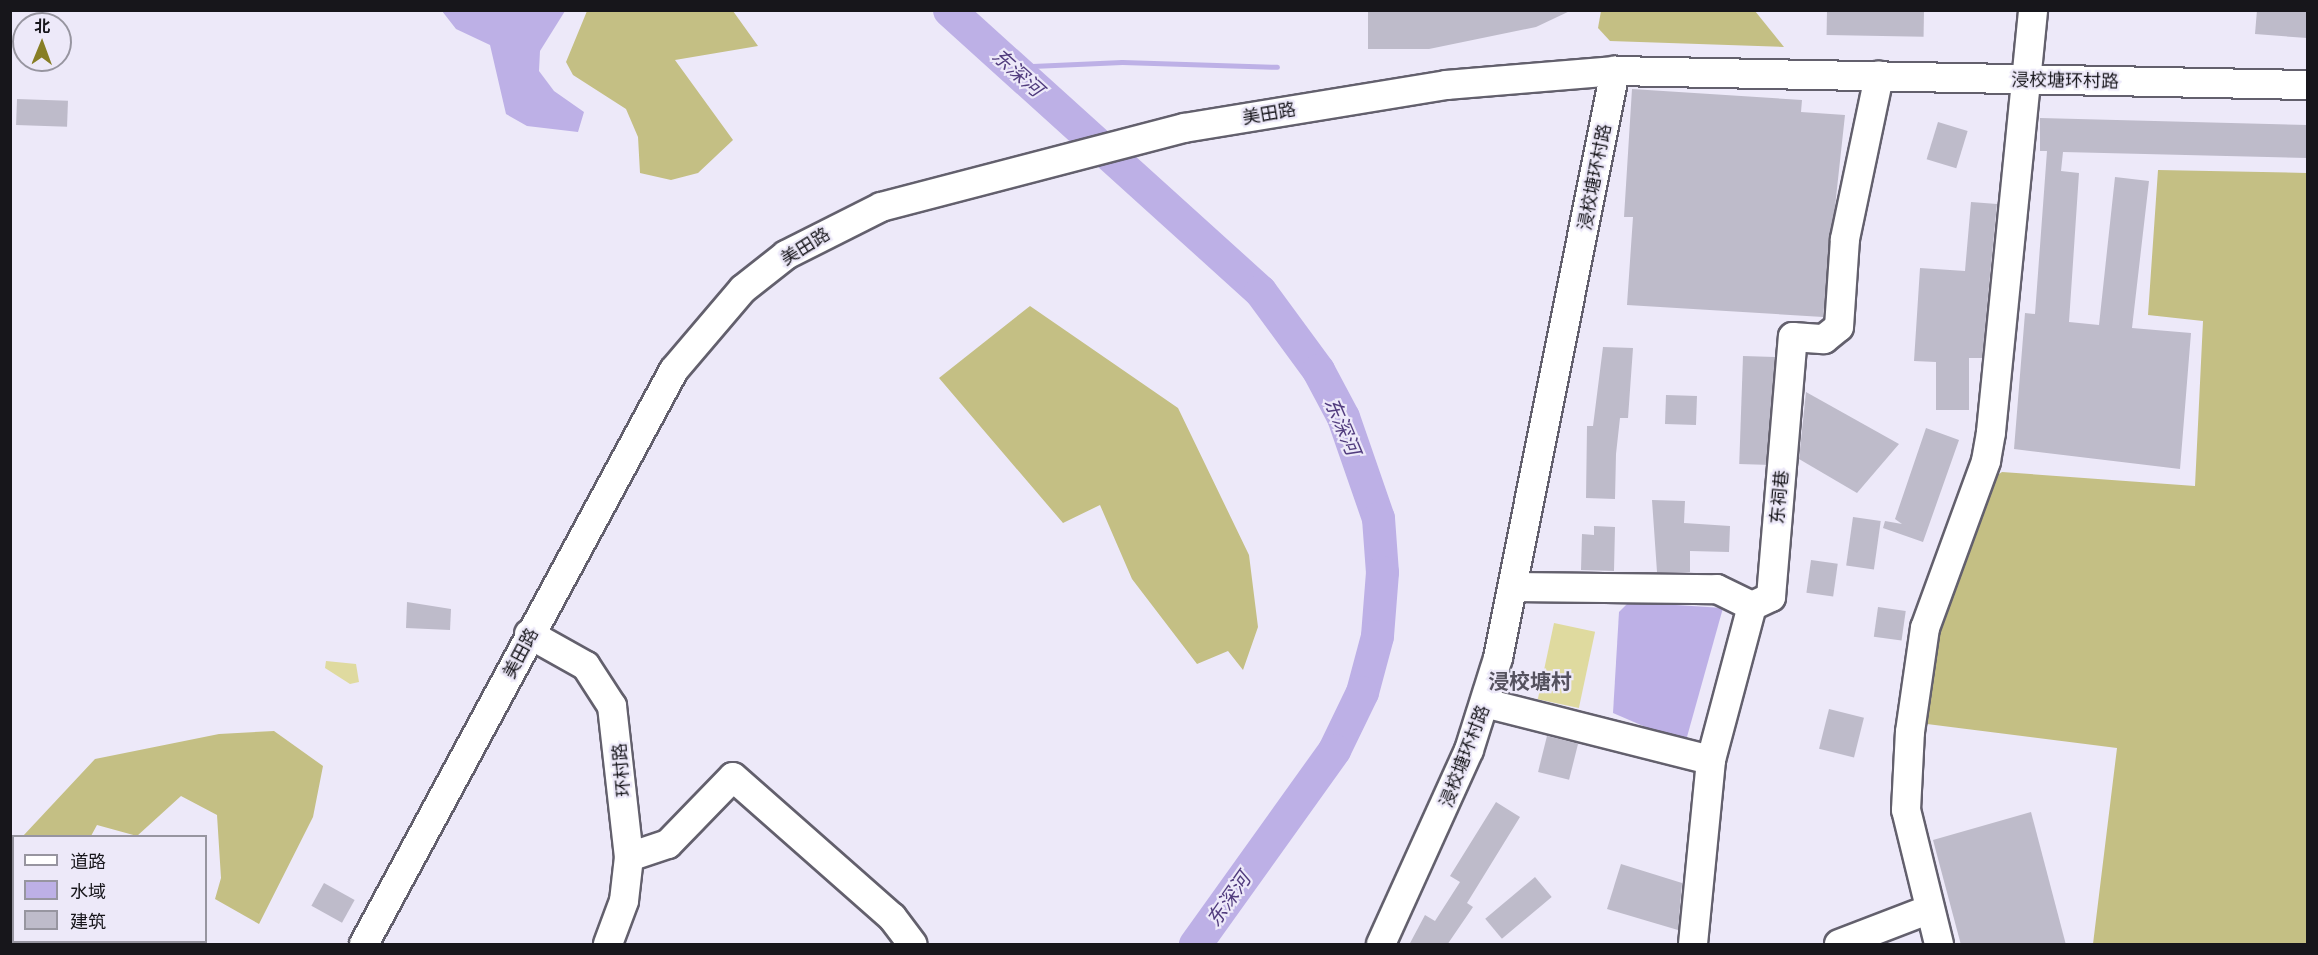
<!DOCTYPE html>
<meta charset="utf-8">
<style>
body{margin:0}
#map{position:relative;width:2318px;height:955px;overflow:hidden;background:#ede9f9;font-family:"Noto Serif","Noto Sans SC",serif}
div>[style]{position:absolute}
.green>*{inset:0;background:#dfda9f;transform-origin:0 0}
.forest>*{inset:0;background:#c4bf84}
.water>*{inset:0;background:#bdb0e6}
.stream>*{height:5px;margin:-2.5px;padding:0 2.5px;transform-origin:2.5px;border-radius:2.5px;background:#bdb0e6}
.river>*{height:33px;margin:-16.5px;padding:0 16.5px;transform-origin:16.5px;border-radius:16.5px;background:#bdb0e6}
.building>*{inset:0;background:#bebbca;transform-origin:0 0}
.roads{filter:drop-shadow(2px 0 #63606d) drop-shadow(-2px 0 #63606d) drop-shadow(0 2px #63606d) drop-shadow(0 -2px #63606d)}
.minor>*{height:28px;margin:-14px;padding:0 14px;transform-origin:14px;border-radius:14px;background:#fff}
span{translate:-50% -50%;white-space:nowrap;text-align:center;line-height:1.15;-webkit-text-stroke:4.5px #ede9f9;paint-order:stroke}
.street-label{font-size:18px;color:#17161b}
.water-label{font-size:20px;color:#513c7e;font-style:italic}
.quarter-label{font-size:21px;color:#55525f;font-weight:700}
.frame{position:absolute;inset:0;border:12px solid #17161b;pointer-events:none}
.legend{position:absolute;left:12px;top:835px;width:195px;height:108px;box-sizing:border-box;background:#ede9f9;border:2px solid #9795a0;margin:0;padding:8px 10px;list-style:none;font-size:18px;color:#17161b}
.legend li{display:flex;align-items:center;gap:12px;height:30px}
.legend b{width:30px;border:2px solid #9795a0}
.north{position:absolute;left:12px;top:12px;width:60px;height:60px;box-sizing:border-box;background:#ede9f9;border:2px solid #9795a0;border-radius:50%;rotate:1deg;font-size:16px;font-weight:700;line-height:24px;text-align:center;color:#17161b}
.north::after{content:'';display:block;margin:auto;width:21px;height:27px;background:#877e25;clip-path:polygon(50% 0,100% 100%,50% 72%,0 100%)}
</style>
<div id="map">
<div class="green">
<i style="left:1554px;top:623px;width:42px;height:78px;rotate:12deg"></i>
<i style="clip-path:polygon(326px 661px,356px 664px,359px 682px,350px 684px,325px 668px)"></i>
</div>
<div class="forest">
<i style="clip-path:polygon(587px 11px,733px 11px,758px 46px,675px 60px,733px 140px,698px 173px,671px 180px,640px 173px,638px 137px,626px 109px,573px 75px,566px 62px)"></i>
<i style="clip-path:polygon(1601px 11px,1755px 11px,1784px 47px,1610px 41px,1598px 28px)"></i>
<i style="clip-path:polygon(2158px 170px,2307px 173px,2307px 944px,2093px 944px,2117px 748px,1927px 724px,1938px 640px,1959px 560px,1988px 481px,2002px 472px,2195px 486px,2203px 321px,2148px 315px)"></i>
<i style="clip-path:polygon(1030px 306px,1178px 408px,1249px 555px,1258px 627px,1243px 670px,1228px 651px,1197px 664px,1132px 579px,1100px 505px,1063px 523px,939px 378px)"></i>
<i style="clip-path:polygon(274px 731px,323px 766px,313px 817px,259px 924px,215px 899px,221px 878px,217px 815px,181px 796px,137px 836px,97px 825px,91px 836px,23px 836px,95px 759px,219px 734px)"></i>
</div>
<div class="water">
<i style="clip-path:polygon(442px 11px,565px 11px,540px 51px,539px 71px,554px 91px,584px 112px,578px 132px,527px 126px,506px 114px,490px 45px,456px 29px)"></i>
<i style="clip-path:polygon(1629px 602px,1723px 608px,1685px 744px,1613px 713px,1619px 612px)"></i>
</div>
<div class="stream">
<i style="left:1012px;top:67px;width:110px;rotate:-2.6deg"></i>
<i style="left:1122px;top:62px;width:155px;rotate:1.8deg"></i>
</div>
<div class="river">
<i style="left:949px;top:10px;width:419px;rotate:42.1deg"></i>
<i style="left:1260px;top:291px;width:98px;rotate:53.7deg"></i>
<i style="left:1318px;top:370px;width:53px;rotate:62deg"></i>
<i style="left:1343px;top:417px;width:107px;rotate:70.9deg"></i>
<i style="left:1378px;top:518px;width:54px;rotate:85.8deg"></i>
<i style="left:1382px;top:572px;width:64px;rotate:94.5deg"></i>
<i style="left:1377px;top:636px;width:58px;rotate:105deg"></i>
<i style="left:1362px;top:692px;width:64px;rotate:115.8deg"></i>
<i style="left:1334px;top:750px;width:239px;rotate:125.6deg"></i>
</div>
<div class="building">
<i style="clip-path:polygon(1368px 10px,1572px 10px,1536px 27px,1429px 49px,1368px 49px)"></i>
<i style="left:1827px;top:10px;width:97px;height:25px;rotate:1deg"></i>
<i style="clip-path:polygon(2257px 10px,2307px 10px,2307px 38px,2255px 34px)"></i>
<i style="clip-path:polygon(1632px 89px,1802px 100px,1801px 112px,1845px 115px,1823px 317px,1627px 305px,1633px 217px,1624px 217px)"></i>
<i style="left:17px;top:99px;width:51px;height:26px;rotate:2deg"></i>
<i style="clip-path:polygon(2040px 118px,2307px 125px,2307px 158px,2063px 152px,2061px 171px,2079px 173px,2069px 322px,2099px 325px,2115px 177px,2149px 181px,2132px 328px,2191px 333px,2180px 469px,2014px 449px,2025px 313px,2035px 314px,2047px 151px,2040px 151px)"></i>
<i style="left:1938px;top:122px;width:31px;height:39px;rotate:17deg"></i>
<i style="clip-path:polygon(1971px 202px,1997px 204px,1982px 358px,1969px 358px,1969px 410px,1936px 410px,1936px 362px,1914px 361px,1920px 268px,1965px 271px)"></i>
<i style="clip-path:polygon(1603px 347px,1633px 348px,1628px 418px,1620px 418px,1616px 454px,1615px 499px,1586px 498px,1587px 426px,1593px 426px)"></i>
<i style="left:1743px;top:356px;width:32px;height:108px;rotate:2deg"></i>
<i style="clip-path:polygon(1806px 392px,1899px 444px,1857px 493px,1799px 459px)"></i>
<i style="left:1666px;top:395px;width:31px;height:29px;rotate:2deg"></i>
<i style="clip-path:polygon(1926px 428px,1959px 440px,1923px 542px,1883px 528px,1885px 521px,1902px 524px,1895px 519px)"></i>
<i style="clip-path:polygon(1652px 500px,1685px 501px,1684px 523px,1730px 526px,1729px 552px,1690px 551px,1690px 572px,1657px 572px)"></i>
<i style="left:1853px;top:517px;width:28px;height:49px;rotate:8deg"></i>
<i style="clip-path:polygon(1594px 526px,1615px 527px,1614px 571px,1581px 570px,1582px 534px,1594px 535px)"></i>
<i style="left:1811px;top:560px;width:27px;height:33px;rotate:8deg"></i>
<i style="clip-path:polygon(407px 602px,451px 609px,450px 630px,406px 628px)"></i>
<i style="left:1878px;top:607px;width:28px;height:30px;rotate:8deg"></i>
<i style="left:1829px;top:709px;width:36px;height:41px;rotate:14deg"></i>
<i style="left:1547px;top:736px;width:32px;height:37px;rotate:14deg"></i>
<i style="clip-path:polygon(1496px 802px,1520px 817px,1467px 903px,1473px 907px,1447px 945px,1409px 945px,1425px 915px,1435px 921px,1460px 882px,1450px 876px)"></i>
<i style="clip-path:polygon(2031px 812px,2066px 945px,1961px 945px,1933px 840px)"></i>
<i style="clip-path:polygon(1621px 864px,1682px 883px,1678px 930px,1607px 909px)"></i>
<i style="left:1535px;top:877px;width:26px;height:65px;rotate:50deg"></i>
<i style="left:324px;top:883px;width:35px;height:26px;rotate:29deg"></i>
</div>
<div class="roads">
<div class="minor">
<i style="left:1514px;top:587px;width:203px;rotate:0.6deg"></i>
<i style="left:1717px;top:589px;width:39px;rotate:26deg"></i>
<i style="left:529px;top:634px;width:65px;rotate:29.3deg"></i>
<i style="left:586px;top:666px;width:48px;rotate:57deg"></i>
<i style="left:612px;top:706px;width:152px;rotate:83.6deg"></i>
<i style="left:629px;top:857px;width:44px;rotate:96.5deg"></i>
<i style="left:624px;top:901px;width:46px;rotate:110.4deg"></i>
<i style="left:1485px;top:703px;width:233px;rotate:14.2deg"></i>
<i style="left:629px;top:857px;width:41px;rotate:-18.4deg"></i>
<i style="left:668px;top:844px;width:93px;rotate:-45.9deg"></i>
<i style="left:733px;top:777px;width:212px;rotate:41.4deg"></i>
<i style="left:892px;top:917px;width:34px;rotate:53deg"></i>
<i style="left:364px;top:944px;width:652px;rotate:-61.63deg"></i>
<i style="left:674px;top:370px;width:106px;rotate:-49.6deg"></i>
<i style="left:743px;top:289px;width:55px;rotate:-38.3deg"></i>
<i style="left:786px;top:255px;width:106px;rotate:-26.8deg"></i>
<i style="left:881px;top:207px;width:313px;rotate:-14.6deg"></i>
<i style="left:1184px;top:128px;width:266px;rotate:-9.3deg"></i>
<i style="left:1446px;top:85px;width:170px;rotate:-4.7deg"></i>
<i style="left:1381px;top:944px;width:213px;rotate:-65.6deg"></i>
<i style="left:1469px;top:750px;width:96px;rotate:-72.5deg"></i>
<i style="left:1498px;top:658px;width:599px;rotate:-78.73deg"></i>
<i style="left:1615px;top:71px;width:693px;rotate:1.16deg"></i>
<i style="left:1693px;top:944px;width:185px;rotate:-84.4deg"></i>
<i style="left:1711px;top:760px;width:159px;rotate:-75.1deg"></i>
<i style="left:1752px;top:606px;width:21px;rotate:-25deg"></i>
<i style="left:1771px;top:597px;width:261px;rotate:-85.2deg"></i>
<i style="left:1793px;top:337px;width:31px;rotate:4deg"></i>
<i style="left:1824px;top:339px;width:19px;rotate:-39deg"></i>
<i style="left:1839px;top:327px;width:88px;rotate:-86.1deg"></i>
<i style="left:1845px;top:239px;width:167px;rotate:-78.2deg"></i>
<i style="left:1839px;top:944px;width:97px;rotate:-21deg"></i>
<i style="left:1939px;top:944px;width:138px;rotate:-103.8deg"></i>
<i style="left:1906px;top:810px;width:78px;rotate:-87.1deg"></i>
<i style="left:1910px;top:732px;width:105px;rotate:-81.8deg"></i>
<i style="left:1925px;top:628px;width:178px;rotate:-69.9deg"></i>
<i style="left:1986px;top:461px;width:29px;rotate:-80deg"></i>
<i style="left:1991px;top:432px;width:424px;rotate:-84.3deg"></i>
</div>
</div>
<div class="street-label">
<span style="left:2065px;top:80px;rotate:1deg">浸校塘环村路</span>
<span style="left:1269px;top:113px;rotate:-10deg">美田路</span>
<span style="left:1594px;top:177px;rotate:-79deg">浸校塘环村路</span>
<span style="left:805px;top:246px;rotate:-32deg">美田路</span>
<span style="left:1779px;top:497px;rotate:-85deg">东祠巷</span>
<span style="left:520px;top:653px;rotate:-62deg">美田路</span>
<span style="left:1464px;top:756px;rotate:-69deg">浸校塘环村路</span>
<span style="left:621px;top:770px;rotate:-95deg">环村路</span>
</div>
<div class="water-label">
<span style="left:1018px;top:72px;rotate:42deg">东深河</span>
<span style="left:1343px;top:426px;rotate:67deg">东深河</span>
<span style="left:1228px;top:899px;rotate:-55deg">东深河</span>
</div>
<div class="quarter-label">
<span style="left:1530px;top:681px">浸校塘村</span>
</div>
<div class="frame"></div>
<ul class="legend">
<li><b style="height:8px;background:#fff"></b>道路</li>
<li><b style="height:16px;background:#bdb0e6"></b>水域</li>
<li><b style="height:16px;background:#bebbca"></b>建筑</li>
</ul>
<div class="north">北</div>
</div>
